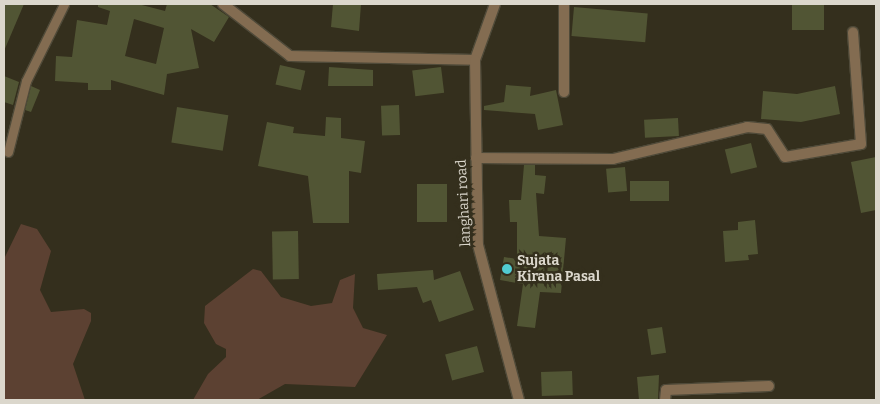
<!DOCTYPE html>
<style>
body{margin:0}
#map{position:relative;width:880px;height:404px;overflow:hidden;background:#342f1d;font-family:Bitter,serif}
div>[style]{position:absolute}
.green>*{inset:0;background:#5c4132}
.building>*{inset:0;background:#515534;transform-origin:0 0}
.roads{filter:drop-shadow(1px 0 #4f4a39) drop-shadow(-1px 0 #4f4a39) drop-shadow(0 1px #4f4a39) drop-shadow(0 -1px #4f4a39)}
.lane>*{height:9px;margin:-4.5px;padding:0 4.5px;transform-origin:4.5px;border-radius:4.5px;background:#836c51}
.street>*{height:10px;margin:-5px;padding:0 5px;transform-origin:5px;border-radius:5px;background:#836c51}
.dots>*{width:14px;height:14px;translate:-50% -50%;box-sizing:border-box;border:2px solid #342f1d;border-radius:50%}
span{translate:-50% -50%;white-space:nowrap;text-align:center;line-height:1.15;-webkit-text-stroke:5px #342f1d;paint-order:stroke}
.street-label{font-size:14px;color:#dbd7cc}
.poi-label{font-size:14px;color:#dbd7cc;font-weight:700}
.left{translate:0 -50%;text-align:left}
.frame{position:absolute;inset:0;border:5px solid #dbd7cc;pointer-events:none}
</style>
<div id="map">
<div class="green">
<i style="clip-path:polygon(21px 224px,37px 229px,51px 251px,40px 290px,51px 312px,84px 309px,91px 313px,91px 321px,73px 364px,85px 400px,4px 400px,4px 259px)"></i>
<i style="clip-path:polygon(253px 269px,261px 271px,281px 297px,311px 306px,332px 303px,340px 280px,355px 274px,353px 308px,363px 328px,387px 335px,355px 387px,285px 384px,257px 400px,193px 400px,208px 374px,226px 357px,226px 349px,216px 344px,204px 323px,205px 306px)"></i>
</div>
<div class="building">
<i style="clip-path:polygon(4px 4px,24px 4px,4px 51px)"></i>
<i style="clip-path:polygon(evenodd,98px 4px,138px 4px,165px 11px,167px 4px,210px 4px,229px 17px,214px 42px,191px 29px,199px 68px,167px 74px,164px 95px,111px 80px,111px 90px,88px 90px,88px 83px,55px 81px,56px 56px,72px 57px,77px 20px,107px 25px,110px 11px,98px 7px,98px 4px,134px 19px,164px 28px,156px 64px,125px 56px,134px 19px)"></i>
<i style="clip-path:polygon(333px 4px,361px 4px,359px 31px,331px 27px)"></i>
<i style="left:792px;top:4px;width:32px;height:26px"></i>
<i style="left:574px;top:7px;width:74px;height:29px;rotate:5deg"></i>
<i style="left:280px;top:65px;width:26px;height:20px;rotate:13deg"></i>
<i style="clip-path:polygon(329px 67px,373px 70px,373px 86px,328px 86px)"></i>
<i style="left:441px;top:67px;width:26px;height:29px;rotate:83deg"></i>
<i style="clip-path:polygon(4px 76px,19px 82px,13px 105px,4px 102px)"></i>
<i style="clip-path:polygon(506px 85px,531px 87px,530px 96px,556px 90px,563px 125px,538px 130px,535px 114px,484px 110px,484px 106px,504px 102px)"></i>
<i style="clip-path:polygon(31px 86px,40px 90px,31px 112px,25px 110px)"></i>
<i style="clip-path:polygon(835px 86px,840px 114px,801px 122px,761px 119px,763px 91px,797px 94px)"></i>
<i style="left:399px;top:105px;width:30px;height:18px;rotate:88deg"></i>
<i style="left:177px;top:107px;width:52px;height:36px;rotate:9deg"></i>
<i style="clip-path:polygon(326px 117px,341px 118px,341px 138px,365px 141px,361px 173px,349px 171px,349px 223px,313px 223px,308px 176px,258px 166px,267px 122px,294px 127px,293px 133px,325px 136px)"></i>
<i style="left:678px;top:118px;width:18px;height:34px;rotate:87deg"></i>
<i style="left:751px;top:143px;width:25px;height:27px;rotate:76deg"></i>
<i style="clip-path:polygon(876px 157px,876px 210px,861px 213px,851px 162px)"></i>
<i style="clip-path:polygon(524px 165px,535px 165px,535px 175px,546px 176px,544px 194px,536px 193px,539px 236px,566px 238px,561px 293px,540px 292px,535px 328px,517px 326px,523px 284px,500px 280px,504px 257px,517px 259px,517px 222px,510px 222px,509px 200px,521px 200px)"></i>
<i style="left:625px;top:167px;width:24px;height:19px;rotate:85deg"></i>
<i style="left:669px;top:181px;width:20px;height:39px;rotate:90deg"></i>
<i style="left:417px;top:184px;width:30px;height:38px"></i>
<i style="clip-path:polygon(755px 220px,758px 254px,748px 255px,749px 260px,725px 262px,723px 231px,738px 230px,738px 222px)"></i>
<i style="left:298px;top:231px;width:48px;height:26px;rotate:89deg"></i>
<i style="clip-path:polygon(433px 270px,434px 280px,460px 271px,474px 310px,439px 322px,431px 300px,423px 303px,417px 287px,378px 290px,377px 274px)"></i>
<i style="left:662px;top:327px;width:26px;height:15px;rotate:81deg"></i>
<i style="left:477px;top:346px;width:27px;height:33px;rotate:75deg"></i>
<i style="left:572px;top:371px;width:24px;height:31px;rotate:88deg"></i>
<i style="clip-path:polygon(659px 375px,658px 400px,639px 400px,637px 377px)"></i>
</div>
<div class="roads">
<div class="lane">
<i style="left:8px;top:152px;width:73px;rotate:-75.8deg"></i>
<i style="left:26px;top:81px;width:86px;rotate:-63.7deg"></i>
</div>
<div class="street">
<i style="left:223px;top:4px;width:85px;rotate:37.8deg"></i>
<i style="left:290px;top:56px;width:185px;rotate:1.2deg"></i>
<i style="left:495px;top:4px;width:59px;rotate:109.7deg"></i>
<i style="left:475px;top:60px;width:185px;rotate:89.1deg"></i>
<i style="left:478px;top:245px;width:160px;rotate:75.2deg"></i>
<i style="left:564px;top:4px;width:88px;rotate:90deg"></i>
<i style="left:476px;top:158px;width:137px;rotate:0.4deg"></i>
<i style="left:613px;top:159px;width:138px;rotate:-13.4deg"></i>
<i style="left:747px;top:127px;width:20px;rotate:6deg"></i>
<i style="left:767px;top:129px;width:33px;rotate:57deg"></i>
<i style="left:785px;top:157px;width:77px;rotate:-9.7deg"></i>
<i style="left:861px;top:144px;width:112px;rotate:-94.1deg"></i>
<i style="left:665px;top:400px;width:10px;rotate:-84deg"></i>
<i style="left:666px;top:390px;width:103px;rotate:-2.2deg"></i>
</div>
</div>
<div class="dots">
<i style="left:507px;top:269px;background:#51ccd1"></i>
</div>
<div class="street-label">
<span style="left:464px;top:203px;rotate:-93deg">langhari road</span>
</div>
<div class="poi-label">
<span class="left" style="left:517px;top:269px">Sujata<br>Kirana Pasal</span>
</div>
<div class="frame"></div>
</div>
